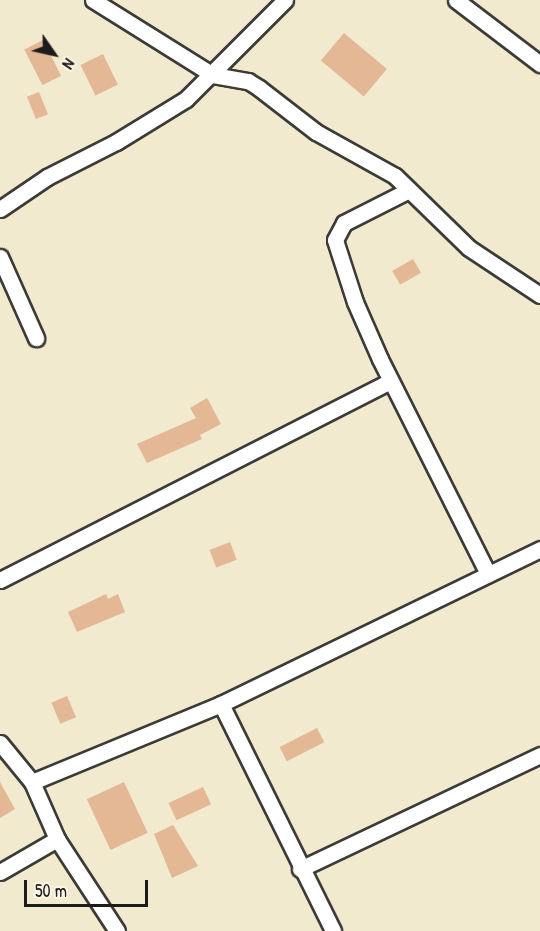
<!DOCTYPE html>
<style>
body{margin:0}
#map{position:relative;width:540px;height:931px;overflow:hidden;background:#f1eace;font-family:"Patrick Hand",sans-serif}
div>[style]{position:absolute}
.building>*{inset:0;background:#e4b795;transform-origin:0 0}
.roads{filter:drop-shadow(2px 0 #3c3b37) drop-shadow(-2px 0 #3c3b37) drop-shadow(0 2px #3c3b37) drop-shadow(0 -2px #3c3b37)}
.street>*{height:15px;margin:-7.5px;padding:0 7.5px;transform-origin:7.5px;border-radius:7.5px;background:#fff}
span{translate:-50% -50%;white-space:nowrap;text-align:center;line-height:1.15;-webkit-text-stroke:6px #fcf5e5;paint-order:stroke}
.north{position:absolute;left:24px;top:24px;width:60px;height:60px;-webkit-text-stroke:4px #fcf5e5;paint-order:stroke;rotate:124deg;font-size:16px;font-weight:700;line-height:24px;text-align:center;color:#1c1c1c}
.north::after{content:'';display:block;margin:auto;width:21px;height:27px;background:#1c1c1c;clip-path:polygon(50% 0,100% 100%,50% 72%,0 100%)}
.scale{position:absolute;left:24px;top:880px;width:124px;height:27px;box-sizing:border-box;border:3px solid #1c1c1c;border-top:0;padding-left:8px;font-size:18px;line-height:21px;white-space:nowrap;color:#1c1c1c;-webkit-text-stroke:4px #fcf5e5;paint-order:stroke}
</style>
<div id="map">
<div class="building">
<i style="left:344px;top:33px;width:56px;height:36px;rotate:40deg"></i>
<i style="left:43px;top:40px;width:40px;height:21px;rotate:63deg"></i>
<i style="left:103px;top:54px;width:34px;height:25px;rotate:64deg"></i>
<i style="left:39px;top:92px;width:24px;height:13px;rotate:68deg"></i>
<i style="left:413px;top:259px;width:16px;height:24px;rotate:60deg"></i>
<i style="clip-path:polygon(207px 398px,221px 424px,200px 435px,202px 439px,147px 463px,137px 444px,196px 418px,190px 408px)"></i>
<i style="left:230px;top:542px;width:19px;height:22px;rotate:69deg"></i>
<i style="clip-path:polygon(106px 594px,108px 599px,118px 594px,125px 612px,77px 632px,68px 612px)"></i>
<i style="left:67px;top:696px;width:23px;height:17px;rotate:67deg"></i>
<i style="left:317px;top:728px;width:16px;height:42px;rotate:63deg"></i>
<i style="clip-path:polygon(0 782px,15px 809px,0 818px)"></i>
<i style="left:124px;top:782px;width:56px;height:41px;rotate:65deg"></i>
<i style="left:203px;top:787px;width:19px;height:38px;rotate:65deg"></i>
<i style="clip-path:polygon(173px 825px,198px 866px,172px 878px,154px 834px)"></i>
</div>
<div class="roads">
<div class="street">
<i style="left:93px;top:0;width:142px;rotate:32deg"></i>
<i style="left:213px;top:75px;width:36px;rotate:10deg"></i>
<i style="left:248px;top:81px;width:13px;rotate:32deg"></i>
<i style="left:259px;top:88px;width:72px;rotate:37.7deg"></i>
<i style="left:316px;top:132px;width:90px;rotate:29.1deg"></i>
<i style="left:395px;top:176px;width:103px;rotate:44.2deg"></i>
<i style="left:469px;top:248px;width:85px;rotate:33.5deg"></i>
<i style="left:456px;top:0;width:106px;rotate:37.3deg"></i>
<i style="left:409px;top:190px;width:73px;rotate:153.1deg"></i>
<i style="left:344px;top:223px;width:19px;rotate:118deg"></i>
<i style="left:335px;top:240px;width:65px;rotate:72.1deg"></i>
<i style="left:355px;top:302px;width:62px;rotate:66.3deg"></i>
<i style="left:380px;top:359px;width:238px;rotate:63.3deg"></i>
<i style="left:0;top:209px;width:57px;rotate:-34.2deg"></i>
<i style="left:47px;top:177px;width:77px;rotate:-26.9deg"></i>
<i style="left:116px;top:142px;width:82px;rotate:-31.6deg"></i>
<i style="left:186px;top:99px;width:140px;rotate:-45deg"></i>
<i style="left:0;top:257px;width:89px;rotate:66deg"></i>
<i style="left:0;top:580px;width:438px;rotate:-27deg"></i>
<i style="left:221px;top:704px;width:253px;rotate:63.7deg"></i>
<i style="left:0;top:743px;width:50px;rotate:50.6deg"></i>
<i style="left:32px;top:782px;width:62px;rotate:66.3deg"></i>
<i style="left:57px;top:839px;width:110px;rotate:56.9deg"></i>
<i style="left:32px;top:782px;width:204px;rotate:-22.4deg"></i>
<i style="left:221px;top:704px;width:355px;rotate:-25.9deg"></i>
<i style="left:300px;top:869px;width:266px;rotate:-25.4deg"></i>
<i style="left:0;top:872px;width:66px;rotate:-30.1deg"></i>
</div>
</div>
<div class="north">N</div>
<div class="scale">50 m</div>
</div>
